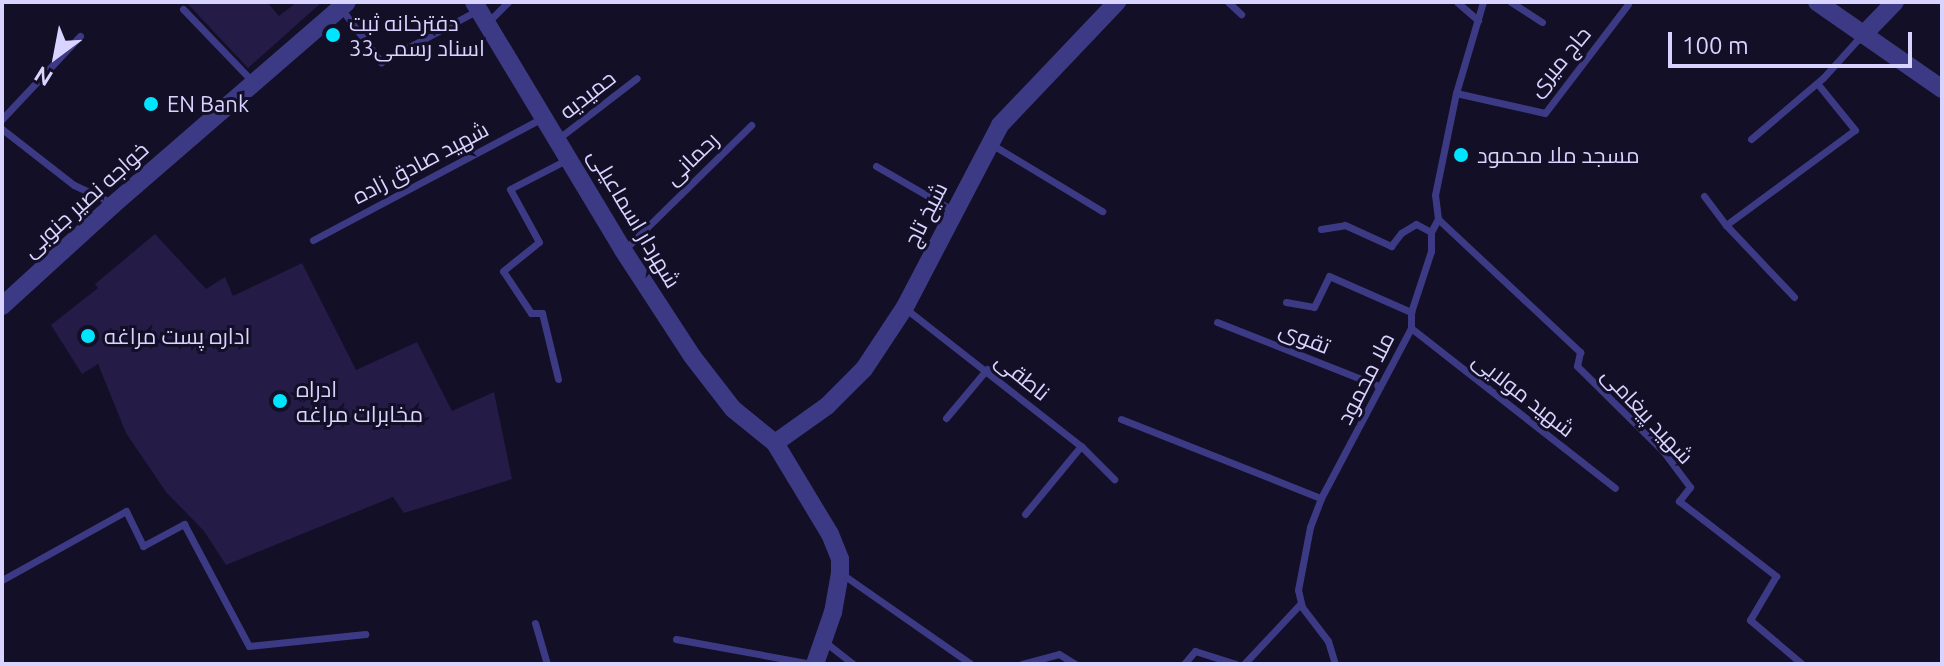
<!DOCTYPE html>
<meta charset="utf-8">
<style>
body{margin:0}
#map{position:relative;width:1944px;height:666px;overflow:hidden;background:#130f26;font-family:Ubuntu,Cairo,sans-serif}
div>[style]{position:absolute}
.building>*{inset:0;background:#241b47}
.service>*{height:7px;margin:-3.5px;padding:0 3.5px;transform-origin:3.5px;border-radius:3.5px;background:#3d3a85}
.tertiary>*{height:18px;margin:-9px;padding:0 9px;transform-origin:9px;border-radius:9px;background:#3d3a85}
.dots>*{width:22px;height:22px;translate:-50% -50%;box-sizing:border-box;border:4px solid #130f26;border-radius:50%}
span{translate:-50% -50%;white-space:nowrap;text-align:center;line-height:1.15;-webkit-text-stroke:6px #130f26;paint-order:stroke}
.poi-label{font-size:22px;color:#d9d4ff}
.left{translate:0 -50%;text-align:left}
.street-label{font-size:22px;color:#d9d4ff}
.frame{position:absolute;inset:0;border:4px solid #d9d4ff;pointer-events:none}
.north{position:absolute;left:16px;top:16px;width:80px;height:80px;-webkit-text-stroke:6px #130f26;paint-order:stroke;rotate:212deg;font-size:22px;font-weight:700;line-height:32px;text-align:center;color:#d9d4ff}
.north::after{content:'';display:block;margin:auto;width:28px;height:36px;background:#d9d4ff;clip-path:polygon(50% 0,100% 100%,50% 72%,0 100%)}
.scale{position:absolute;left:1668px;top:32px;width:244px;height:36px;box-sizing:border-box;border:4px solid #d9d4ff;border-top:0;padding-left:10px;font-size:24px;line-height:28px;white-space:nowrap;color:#d9d4ff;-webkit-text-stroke:6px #130f26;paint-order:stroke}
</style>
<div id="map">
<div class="building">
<i style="clip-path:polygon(186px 2px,267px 2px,279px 16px,297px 2px,322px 2px,248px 68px)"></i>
<i style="clip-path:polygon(155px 234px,206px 289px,225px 277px,233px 296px,302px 263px,356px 370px,417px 342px,452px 411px,494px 392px,512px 479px,404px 513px,393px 497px,226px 565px,204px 531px,166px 492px,126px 433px,98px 364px,82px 374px,51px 325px,98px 288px,95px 284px)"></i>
</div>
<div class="service">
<i style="left:1228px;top:2px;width:18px;rotate:43deg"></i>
<i style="left:1457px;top:2px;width:28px;rotate:41deg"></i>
<i style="left:1511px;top:2px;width:37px;rotate:33deg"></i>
<i style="left:340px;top:7px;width:69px;rotate:53.3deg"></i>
<i style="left:381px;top:62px;width:108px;rotate:-28.2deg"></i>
<i style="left:183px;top:9px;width:101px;rotate:46.2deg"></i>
<i style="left:488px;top:22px;width:28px;rotate:-45deg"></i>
<i style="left:1456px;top:93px;width:91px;rotate:12.7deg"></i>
<i style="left:1545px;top:113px;width:137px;rotate:-52.7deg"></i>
<i style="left:2px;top:119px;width:114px;rotate:-46.8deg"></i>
<i style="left:2px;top:129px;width:91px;rotate:37.9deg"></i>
<i style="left:74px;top:185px;width:42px;rotate:25.3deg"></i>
<i style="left:559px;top:138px;width:98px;rotate:-37.6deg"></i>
<i style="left:1751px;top:139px;width:94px;rotate:-40.3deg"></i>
<i style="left:1823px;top:78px;width:57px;rotate:-47.9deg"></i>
<i style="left:991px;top:144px;width:130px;rotate:31.1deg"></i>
<i style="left:876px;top:166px;width:90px;rotate:30deg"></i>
<i style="left:1704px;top:196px;width:36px;rotate:53deg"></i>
<i style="left:1726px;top:225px;width:99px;rotate:46.6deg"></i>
<i style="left:1438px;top:219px;width:195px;rotate:43.1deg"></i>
<i style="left:1580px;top:352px;width:14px;rotate:102deg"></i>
<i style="left:1577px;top:366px;width:121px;rotate:44.7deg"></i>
<i style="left:1663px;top:451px;width:45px;rotate:53.1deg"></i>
<i style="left:1690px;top:487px;width:18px;rotate:128deg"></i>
<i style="left:1679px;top:501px;width:123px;rotate:37.7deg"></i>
<i style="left:1776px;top:576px;width:51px;rotate:120.6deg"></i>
<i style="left:1750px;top:620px;width:68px;rotate:40.2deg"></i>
<i style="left:1726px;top:225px;width:160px;rotate:-36.4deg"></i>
<i style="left:1855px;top:130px;width:60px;rotate:-129deg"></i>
<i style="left:1321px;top:229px;width:24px;rotate:-9deg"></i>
<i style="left:1345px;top:225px;width:51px;rotate:24.5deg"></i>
<i style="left:1391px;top:246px;width:16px;rotate:-52deg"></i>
<i style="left:1401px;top:233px;width:17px;rotate:-31deg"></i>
<i style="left:1416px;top:224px;width:17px;rotate:28deg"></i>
<i style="left:313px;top:240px;width:259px;rotate:-28deg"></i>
<i style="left:625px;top:249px;width:177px;rotate:-44.5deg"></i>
<i style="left:1286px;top:302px;width:28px;rotate:10deg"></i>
<i style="left:1314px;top:307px;width:34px;rotate:-64deg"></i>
<i style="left:1329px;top:276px;width:90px;rotate:23.7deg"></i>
<i style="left:906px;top:309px;width:222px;rotate:38.1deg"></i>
<i style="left:1081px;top:446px;width:47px;rotate:45deg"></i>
<i style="left:1217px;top:322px;width:174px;rotate:21.6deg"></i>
<i style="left:1411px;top:328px;width:259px;rotate:38.1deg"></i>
<i style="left:558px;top:379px;width:68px;rotate:-103.6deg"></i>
<i style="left:542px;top:313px;width:11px;rotate:180deg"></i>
<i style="left:531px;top:313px;width:50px;rotate:-123.7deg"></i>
<i style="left:503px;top:271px;width:46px;rotate:-38.9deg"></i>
<i style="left:539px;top:242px;width:60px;rotate:-118.7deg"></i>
<i style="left:510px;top:189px;width:65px;rotate:-27.3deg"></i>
<i style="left:946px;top:418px;width:64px;rotate:-50.1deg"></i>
<i style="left:1121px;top:419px;width:215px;rotate:21.6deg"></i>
<i style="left:1025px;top:514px;width:88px;rotate:-50.5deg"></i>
<i style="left:842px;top:574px;width:157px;rotate:34.9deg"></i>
<i style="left:2px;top:580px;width:142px;rotate:-29.1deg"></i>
<i style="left:126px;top:511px;width:39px;rotate:64deg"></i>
<i style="left:143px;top:546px;width:47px;rotate:-28.2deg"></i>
<i style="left:184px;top:524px;width:138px;rotate:62deg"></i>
<i style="left:249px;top:646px;width:117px;rotate:-5.9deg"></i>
<i style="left:535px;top:623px;width:43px;rotate:73.7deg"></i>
<i style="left:676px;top:639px;width:138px;rotate:10.4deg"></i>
<i style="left:825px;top:642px;width:36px;rotate:38deg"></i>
<i style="left:1022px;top:664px;width:38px;rotate:-15deg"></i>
<i style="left:1059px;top:654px;width:19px;rotate:32deg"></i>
<i style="left:1184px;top:664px;width:17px;rotate:-50deg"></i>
<i style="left:1195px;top:651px;width:43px;rotate:17.6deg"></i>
<i style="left:1244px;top:664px;width:83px;rotate:-46.9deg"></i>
<i style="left:1335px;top:664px;width:24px;rotate:-107deg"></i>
<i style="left:1328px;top:641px;width:43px;rotate:-127.4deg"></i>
<i style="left:1302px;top:607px;width:17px;rotate:-103deg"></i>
<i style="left:1298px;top:590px;width:64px;rotate:-79.2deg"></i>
<i style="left:1310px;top:527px;width:31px;rotate:-69deg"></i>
<i style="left:1321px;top:498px;width:192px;rotate:-62.1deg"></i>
<i style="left:1411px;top:328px;width:16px;rotate:-90deg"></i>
<i style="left:1411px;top:312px;width:64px;rotate:-71.8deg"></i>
<i style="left:1431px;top:251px;width:19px;rotate:-90deg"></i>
<i style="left:1431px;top:232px;width:15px;rotate:-62deg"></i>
<i style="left:1438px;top:219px;width:24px;rotate:-97deg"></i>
<i style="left:1435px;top:195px;width:104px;rotate:-78.4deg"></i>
<i style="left:1456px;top:93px;width:95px;rotate:-73.5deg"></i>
</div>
<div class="tertiary">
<i style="left:474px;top:2px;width:289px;rotate:59deg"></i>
<i style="left:623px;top:250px;width:126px;rotate:56.9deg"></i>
<i style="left:692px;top:356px;width:67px;rotate:52.3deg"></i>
<i style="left:733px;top:409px;width:54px;rotate:39deg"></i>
<i style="left:775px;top:443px;width:106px;rotate:58.9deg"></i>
<i style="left:830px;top:534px;width:27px;rotate:68deg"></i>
<i style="left:840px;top:559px;width:14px;rotate:90deg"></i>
<i style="left:840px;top:573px;width:40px;rotate:100deg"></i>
<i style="left:833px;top:612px;width:55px;rotate:109.1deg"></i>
<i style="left:1817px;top:2px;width:152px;rotate:34.8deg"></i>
<i style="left:1863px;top:35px;width:46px;rotate:-45.9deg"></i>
<i style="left:2px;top:306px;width:151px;rotate:-42.3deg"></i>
<i style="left:114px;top:204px;width:308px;rotate:-40.9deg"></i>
<i style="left:775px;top:443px;width:64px;rotate:-35.4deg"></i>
<i style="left:827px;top:406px;width:52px;rotate:-45deg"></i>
<i style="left:864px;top:369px;width:74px;rotate:-56.5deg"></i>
<i style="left:905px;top:307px;width:205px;rotate:-62.4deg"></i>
<i style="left:1000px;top:125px;width:170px;rotate:-46.4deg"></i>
</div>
<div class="dots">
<i style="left:333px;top:35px;background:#00e5ff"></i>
<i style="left:151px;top:104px;background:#00e5ff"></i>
<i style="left:1461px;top:155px;background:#00e5ff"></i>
<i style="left:88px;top:336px;background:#00e5ff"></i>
<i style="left:280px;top:401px;background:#00e5ff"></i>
</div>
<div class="poi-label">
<span class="left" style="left:349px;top:35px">دفترخانه ثبت<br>اسناد رسمی33</span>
<span class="left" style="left:167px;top:104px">EN Bank</span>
<span class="left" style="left:1477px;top:155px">مسجد ملا محمود</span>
<span class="left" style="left:104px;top:336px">اداره پست مراغه</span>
<span class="left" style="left:296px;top:401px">ادراه<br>مخابرات مراغه</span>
</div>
<div class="street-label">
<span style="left:1559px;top:61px;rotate:-50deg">حاج میری</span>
<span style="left:587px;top:94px;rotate:-38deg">حمیدیه</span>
<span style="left:691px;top:158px;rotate:-44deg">رحمانی</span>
<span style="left:420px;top:162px;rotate:-28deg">شهید صادق زاده</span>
<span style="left:85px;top:199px;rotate:-42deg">خواجه نصیر جنوبی</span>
<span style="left:925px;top:214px;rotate:-63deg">شیخ تاج</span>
<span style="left:635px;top:218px;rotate:59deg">شهردار اسماعیلی</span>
<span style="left:1305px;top:337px;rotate:22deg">تقوی</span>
<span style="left:1023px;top:376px;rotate:39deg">ناطقی</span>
<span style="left:1365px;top:378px;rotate:-63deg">ملا محمود</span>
<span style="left:1524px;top:394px;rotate:38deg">شهید مولایی</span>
<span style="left:1648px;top:415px;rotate:47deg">شهید پیغامی</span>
</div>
<div class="frame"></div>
<div class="north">N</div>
<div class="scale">100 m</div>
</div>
